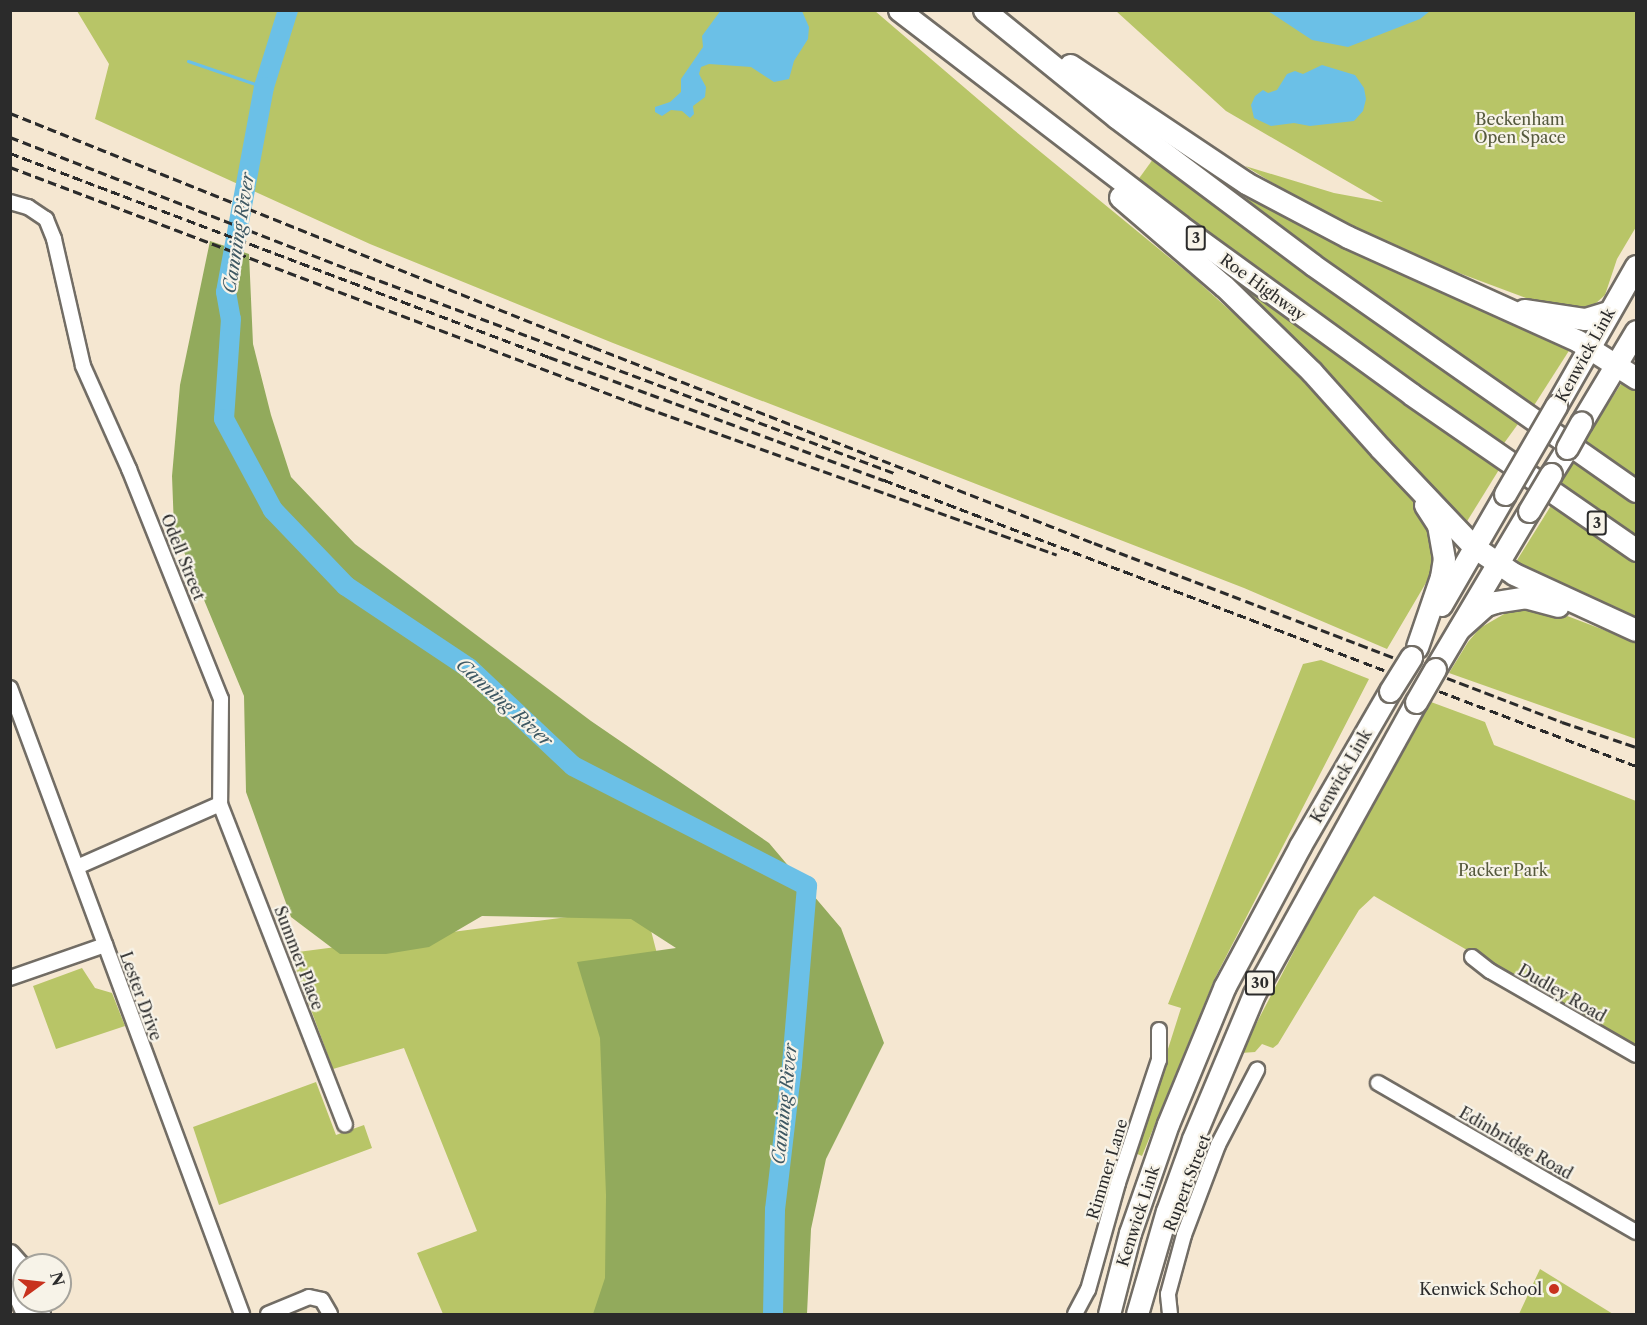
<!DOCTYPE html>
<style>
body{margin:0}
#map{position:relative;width:1647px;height:1325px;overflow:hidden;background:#f5e7d1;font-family:"Libre Caslon Text",serif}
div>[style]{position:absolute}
.green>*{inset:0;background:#b8c567;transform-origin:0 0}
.forest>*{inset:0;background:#92aa5c}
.water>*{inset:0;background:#6bc0e7}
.stream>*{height:3px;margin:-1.5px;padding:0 1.5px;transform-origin:1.5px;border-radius:1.5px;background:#6bc0e7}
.river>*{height:20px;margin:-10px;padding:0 10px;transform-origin:10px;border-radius:10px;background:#6bc0e7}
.roads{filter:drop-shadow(2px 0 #726d65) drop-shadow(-2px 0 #726d65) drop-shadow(0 2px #726d65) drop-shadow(0 -2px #726d65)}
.minor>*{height:14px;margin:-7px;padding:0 7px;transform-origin:7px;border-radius:7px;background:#fff}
.major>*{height:18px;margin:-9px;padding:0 9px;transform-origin:9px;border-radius:9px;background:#fff}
.highway>*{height:21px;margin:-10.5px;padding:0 10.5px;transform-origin:10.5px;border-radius:10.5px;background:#fff}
.rail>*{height:3px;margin-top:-1.5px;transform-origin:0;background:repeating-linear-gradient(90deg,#2b2b2b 0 9px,transparent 0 13.5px)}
.bridges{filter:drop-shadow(2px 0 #726d65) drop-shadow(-2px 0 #726d65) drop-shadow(0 2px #726d65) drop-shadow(0 -2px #726d65)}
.highway-bridge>*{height:21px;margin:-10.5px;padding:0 10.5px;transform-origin:10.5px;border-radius:10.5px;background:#fff}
.dots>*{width:16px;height:16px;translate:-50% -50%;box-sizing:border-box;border:3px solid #f7f3e8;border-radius:50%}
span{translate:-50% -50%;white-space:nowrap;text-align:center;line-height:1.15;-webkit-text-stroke:4.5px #f7f3e8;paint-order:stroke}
.shield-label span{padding:2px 4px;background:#f7f3e8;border:2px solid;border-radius:4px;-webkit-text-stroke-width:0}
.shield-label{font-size:15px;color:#2b2b2b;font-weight:700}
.park-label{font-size:16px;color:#55593d}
.street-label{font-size:16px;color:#2b2b2b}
.poi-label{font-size:16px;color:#2b2b2b}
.right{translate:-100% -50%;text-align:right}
.water-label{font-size:18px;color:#3e5863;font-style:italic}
.frame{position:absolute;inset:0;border:12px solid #2b2b2b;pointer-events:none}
.north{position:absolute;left:12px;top:1253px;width:60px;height:60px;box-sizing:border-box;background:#f7f3e8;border:2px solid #a5a39c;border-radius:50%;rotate:75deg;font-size:16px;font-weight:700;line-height:24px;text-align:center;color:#2b2b2b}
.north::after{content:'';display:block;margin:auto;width:21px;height:27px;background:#c8321e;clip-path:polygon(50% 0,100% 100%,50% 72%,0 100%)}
</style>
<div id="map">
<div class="green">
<i style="clip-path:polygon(77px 11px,875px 11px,1014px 130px,1193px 277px,1328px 399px,1420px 508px,1429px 522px,1434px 560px,1430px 576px,1387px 649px,1244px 588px,613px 343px,370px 244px,95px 119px,109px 64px)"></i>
<i style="clip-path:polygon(1116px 11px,1636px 11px,1636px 227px,1617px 259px,1605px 295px,1595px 304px,1588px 307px,1550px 307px,1451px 270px,1334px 220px,1245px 166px,1334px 193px,1383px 202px,1226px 111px)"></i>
<i style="left:1156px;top:155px;width:451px;height:37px;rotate:36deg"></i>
<i style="clip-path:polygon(1253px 191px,1572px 346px,1533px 407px,1390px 308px,1246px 199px)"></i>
<i style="clip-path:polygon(1231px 275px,1500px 468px,1466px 523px,1460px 523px,1227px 279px)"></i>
<i style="clip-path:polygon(1621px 384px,1636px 387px,1636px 476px,1584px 441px)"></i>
<i style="clip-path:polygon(1576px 456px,1636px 498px,1636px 537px,1558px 485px)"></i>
<i style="clip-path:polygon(1552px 504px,1636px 563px,1636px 623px,1514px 565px)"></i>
<i style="clip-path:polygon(1541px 606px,1625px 638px,1636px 639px,1636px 739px,1449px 673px,1468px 642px,1480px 628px,1511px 610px,1511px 607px)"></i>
<i style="clip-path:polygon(1321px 660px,1369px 679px,1215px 978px,1142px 1156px,1135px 1153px,1181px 1008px,1168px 1004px,1303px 664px)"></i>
<i style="clip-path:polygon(1431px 702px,1485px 722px,1494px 745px,1636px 801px,1636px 1048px,1374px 896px,1359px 910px,1278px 1044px,1273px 1048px,1262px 1044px,1255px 1052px,1241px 1053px,1422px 705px,1428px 707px)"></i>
<i style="clip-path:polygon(645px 907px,708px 1153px,697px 1314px,443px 1314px,417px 1253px,477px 1231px,404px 1048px,333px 1069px,290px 953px)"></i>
<i style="clip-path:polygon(82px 968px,95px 988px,112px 993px,125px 1026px,56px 1049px,33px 986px)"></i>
<i style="clip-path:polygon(316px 1082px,336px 1135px,364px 1125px,372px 1148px,219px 1205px,193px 1127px)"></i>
<i style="clip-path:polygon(1540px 1269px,1613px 1314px,1519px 1314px)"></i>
</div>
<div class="forest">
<i style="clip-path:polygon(210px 241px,249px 254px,253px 344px,271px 415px,291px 477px,355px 544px,591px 721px,769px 843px,841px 928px,884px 1043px,826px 1159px,811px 1229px,807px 1314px,593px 1314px,605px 1278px,606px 1195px,600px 1038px,577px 962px,676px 948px,631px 919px,482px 916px,429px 947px,386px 954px,340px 954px,291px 917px,246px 792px,244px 696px,174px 528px,172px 476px,180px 385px)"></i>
</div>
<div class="water">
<i style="clip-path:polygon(721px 10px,802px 11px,809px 27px,808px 39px,794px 61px,789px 79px,774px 82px,751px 67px,709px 64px,701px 67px,699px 74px,706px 87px,705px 97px,693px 106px,694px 114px,690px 118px,682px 111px,671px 110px,662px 116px,655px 112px,655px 107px,670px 102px,681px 92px,681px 79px,703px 47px,702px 36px)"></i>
<i style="clip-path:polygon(1268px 11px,1268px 10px,1430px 11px,1420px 19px,1348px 47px,1312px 40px)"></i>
<i style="clip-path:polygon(1322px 65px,1355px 75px,1364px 88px,1366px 99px,1363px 111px,1354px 121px,1310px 126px,1294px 123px,1271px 126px,1254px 118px,1251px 105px,1255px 96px,1263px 90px,1268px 93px,1277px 90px,1287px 74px,1295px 71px,1303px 74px)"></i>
</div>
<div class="stream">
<i style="left:188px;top:61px;width:80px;rotate:18.9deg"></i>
</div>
<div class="river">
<i style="left:288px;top:10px;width:81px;rotate:107.3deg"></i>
<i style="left:264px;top:87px;width:208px;rotate:100.5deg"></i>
<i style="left:226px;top:292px;width:27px;rotate:80deg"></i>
<i style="left:231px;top:319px;width:100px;rotate:94deg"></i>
<i style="left:224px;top:419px;width:103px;rotate:61.7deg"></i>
<i style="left:273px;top:510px;width:105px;rotate:46.2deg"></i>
<i style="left:346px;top:586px;width:148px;rotate:33.7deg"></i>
<i style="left:469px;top:668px;width:143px;rotate:43.3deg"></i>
<i style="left:573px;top:766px;width:263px;rotate:27.1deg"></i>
<i style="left:807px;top:886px;width:180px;rotate:94.8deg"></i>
<i style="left:792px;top:1065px;width:146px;rotate:96.7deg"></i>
<i style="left:775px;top:1210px;width:104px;rotate:91.1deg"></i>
</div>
<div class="roads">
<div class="minor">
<i style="left:10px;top:202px;width:19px;rotate:16deg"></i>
<i style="left:28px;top:207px;width:22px;rotate:34deg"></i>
<i style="left:46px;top:219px;width:22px;rotate:68deg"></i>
<i style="left:54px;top:239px;width:130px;rotate:77.1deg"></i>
<i style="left:83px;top:366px;width:113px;rotate:65.9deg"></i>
<i style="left:129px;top:469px;width:248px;rotate:68.2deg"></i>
<i style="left:221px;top:699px;width:105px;rotate:90.5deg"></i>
<i style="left:220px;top:804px;width:156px;rotate:156.2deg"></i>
<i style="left:10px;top:688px;width:668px;rotate:69.66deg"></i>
<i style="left:220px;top:804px;width:344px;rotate:68.7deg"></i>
<i style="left:1472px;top:957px;width:23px;rotate:38deg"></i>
<i style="left:1490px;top:971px;width:168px;rotate:29.9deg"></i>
<i style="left:10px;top:978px;width:101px;rotate:-19.2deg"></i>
<i style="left:1378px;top:1083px;width:298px;rotate:30deg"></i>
<i style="left:268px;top:1314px;width:44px;rotate:-22.5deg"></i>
<i style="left:309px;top:1297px;width:13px;rotate:13deg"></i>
<i style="left:322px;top:1300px;width:16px;rotate:60deg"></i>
<i style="left:1075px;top:1314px;width:27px;rotate:-62deg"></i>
<i style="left:1088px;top:1290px;width:111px;rotate:-74.3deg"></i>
<i style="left:1118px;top:1183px;width:130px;rotate:-71.6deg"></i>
<i style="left:1159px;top:1060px;width:30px;rotate:-90deg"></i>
<i style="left:1170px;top:1314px;width:20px;rotate:-96deg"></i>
<i style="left:1168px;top:1294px;width:61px;rotate:-74.8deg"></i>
<i style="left:1184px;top:1235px;width:96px;rotate:-69.3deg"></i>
<i style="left:1218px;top:1145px;width:85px;rotate:-62.5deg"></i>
</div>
<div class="major">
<i style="left:10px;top:1254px;width:15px;rotate:48deg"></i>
<i style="left:20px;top:1265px;width:12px;rotate:70deg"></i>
<i style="left:10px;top:1277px;width:40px;rotate:66.6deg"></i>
<i style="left:34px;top:1301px;width:15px;rotate:62deg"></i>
</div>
<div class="highway">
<i style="left:899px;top:10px;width:354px;rotate:37.5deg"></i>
<i style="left:1180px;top:226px;width:286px;rotate:36deg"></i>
<i style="left:1411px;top:394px;width:274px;rotate:34.7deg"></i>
<i style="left:984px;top:10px;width:170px;rotate:39deg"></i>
<i style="left:1116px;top:117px;width:246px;rotate:36.9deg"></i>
<i style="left:1313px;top:265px;width:394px;rotate:35deg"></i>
<i style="left:1070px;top:65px;width:212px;rotate:33.8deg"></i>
<i style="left:1246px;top:183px;width:115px;rotate:27.9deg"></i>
<i style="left:1348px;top:237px;width:252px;rotate:24.3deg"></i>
<i style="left:1578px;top:341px;width:69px;rotate:32.5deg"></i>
<i style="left:1120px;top:197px;width:137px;rotate:40.6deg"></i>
<i style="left:1224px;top:286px;width:123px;rotate:44.3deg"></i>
<i style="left:1312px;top:372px;width:102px;rotate:48.2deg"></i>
<i style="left:1380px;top:448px;width:137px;rotate:46.5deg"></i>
<i style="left:1474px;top:547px;width:48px;rotate:34deg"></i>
<i style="left:1514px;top:574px;width:134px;rotate:24.7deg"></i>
<i style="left:1524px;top:310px;width:62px;rotate:8.4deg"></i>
<i style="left:1585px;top:319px;width:24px;rotate:-17deg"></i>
<i style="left:1556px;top:406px;width:161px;rotate:-60.3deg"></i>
<i style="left:1581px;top:423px;width:107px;rotate:-59.1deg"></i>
<i style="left:1551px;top:474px;width:31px;rotate:-58deg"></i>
<i style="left:1441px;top:605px;width:128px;rotate:-60deg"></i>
<i style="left:1459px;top:629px;width:36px;rotate:-42deg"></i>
<i style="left:1486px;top:605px;width:9px;rotate:-18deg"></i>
<i style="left:1495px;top:602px;width:30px;rotate:-9deg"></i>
<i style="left:1525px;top:597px;width:34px;rotate:15deg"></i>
<i style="left:1417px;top:647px;width:74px;rotate:-71.1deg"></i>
<i style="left:1441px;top:577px;width:18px;rotate:-81deg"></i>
<i style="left:1444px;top:559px;width:35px;rotate:-100deg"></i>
<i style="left:1438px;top:525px;width:24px;rotate:-123deg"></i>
<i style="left:1435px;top:669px;width:184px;rotate:-59.3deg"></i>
<i style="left:1109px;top:1314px;width:84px;rotate:-75.5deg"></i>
<i style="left:1130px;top:1233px;width:115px;rotate:-70.8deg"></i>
<i style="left:1168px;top:1124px;width:149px;rotate:-67.6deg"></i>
<i style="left:1225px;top:986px;width:159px;rotate:-61.8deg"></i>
<i style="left:1300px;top:846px;width:179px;rotate:-59.9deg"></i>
<i style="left:1137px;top:1314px;width:107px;rotate:-73.8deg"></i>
<i style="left:1167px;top:1211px;width:77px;rotate:-70.1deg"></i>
<i style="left:1193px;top:1139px;width:157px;rotate:-67.2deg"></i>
<i style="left:1254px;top:994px;width:334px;rotate:-61deg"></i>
</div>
</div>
<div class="rail">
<i style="left:10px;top:113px;width:628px;rotate:21.87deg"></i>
<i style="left:593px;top:347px;width:538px;rotate:21.37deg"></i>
<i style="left:1094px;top:543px;width:501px;rotate:20.93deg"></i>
<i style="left:1562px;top:722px;width:78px;rotate:18.7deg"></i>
<i style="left:10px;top:137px;width:369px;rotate:21.3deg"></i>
<i style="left:354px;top:271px;width:577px;rotate:20.51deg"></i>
<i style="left:10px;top:153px;width:576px;rotate:20.73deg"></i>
<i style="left:549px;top:357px;width:357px;rotate:20.2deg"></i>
<i style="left:884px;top:480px;width:805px;rotate:20.82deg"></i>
<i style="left:10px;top:167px;width:666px;rotate:20.75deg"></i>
<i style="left:633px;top:403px;width:450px;rotate:19.7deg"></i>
</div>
<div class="bridges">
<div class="highway-bridge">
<i style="left:1567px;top:448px;width:29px;rotate:-61deg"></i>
<i style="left:1505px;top:494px;width:102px;rotate:-59.9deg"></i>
<i style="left:1529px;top:511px;width:43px;rotate:-59.3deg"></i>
<i style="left:1390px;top:691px;width:40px;rotate:-58deg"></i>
<i style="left:1416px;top:702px;width:38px;rotate:-60deg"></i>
</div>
</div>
<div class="dots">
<i style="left:1554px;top:1289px;background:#c8321e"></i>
</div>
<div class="shield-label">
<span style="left:1196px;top:238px">3</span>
<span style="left:1597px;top:523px">3</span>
<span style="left:1260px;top:983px">30</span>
</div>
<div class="park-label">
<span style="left:1520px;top:128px">Beckenham<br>Open Space</span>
<span style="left:1503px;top:870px">Packer Park</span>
</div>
<div class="street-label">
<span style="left:1263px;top:287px;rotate:36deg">Roe Highway</span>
<span style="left:1585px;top:355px;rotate:-61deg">Kenwick Link</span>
<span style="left:183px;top:557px;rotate:68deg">Odell Street</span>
<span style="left:1341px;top:776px;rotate:-60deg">Kenwick Link</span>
<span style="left:299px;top:958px;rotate:69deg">Summer Place</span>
<span style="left:1562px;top:993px;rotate:30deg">Dudley Road</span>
<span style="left:141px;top:996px;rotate:70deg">Lester Drive</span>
<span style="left:1516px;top:1143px;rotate:30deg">Edinbridge Road</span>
<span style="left:1107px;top:1169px;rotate:-73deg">Rimmer Lane</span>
<span style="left:1187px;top:1183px;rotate:-69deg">Rupert Street</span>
<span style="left:1138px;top:1216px;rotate:-72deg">Kenwick Link</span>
</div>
<div class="poi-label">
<span class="right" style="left:1542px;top:1289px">Kenwick School</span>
</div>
<div class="water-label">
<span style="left:239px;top:233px;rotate:-81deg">Canning River</span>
<span style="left:504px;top:703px;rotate:42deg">Canning River</span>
<span style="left:785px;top:1104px;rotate:-84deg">Canning River</span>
</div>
<div class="frame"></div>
<div class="north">N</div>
</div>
